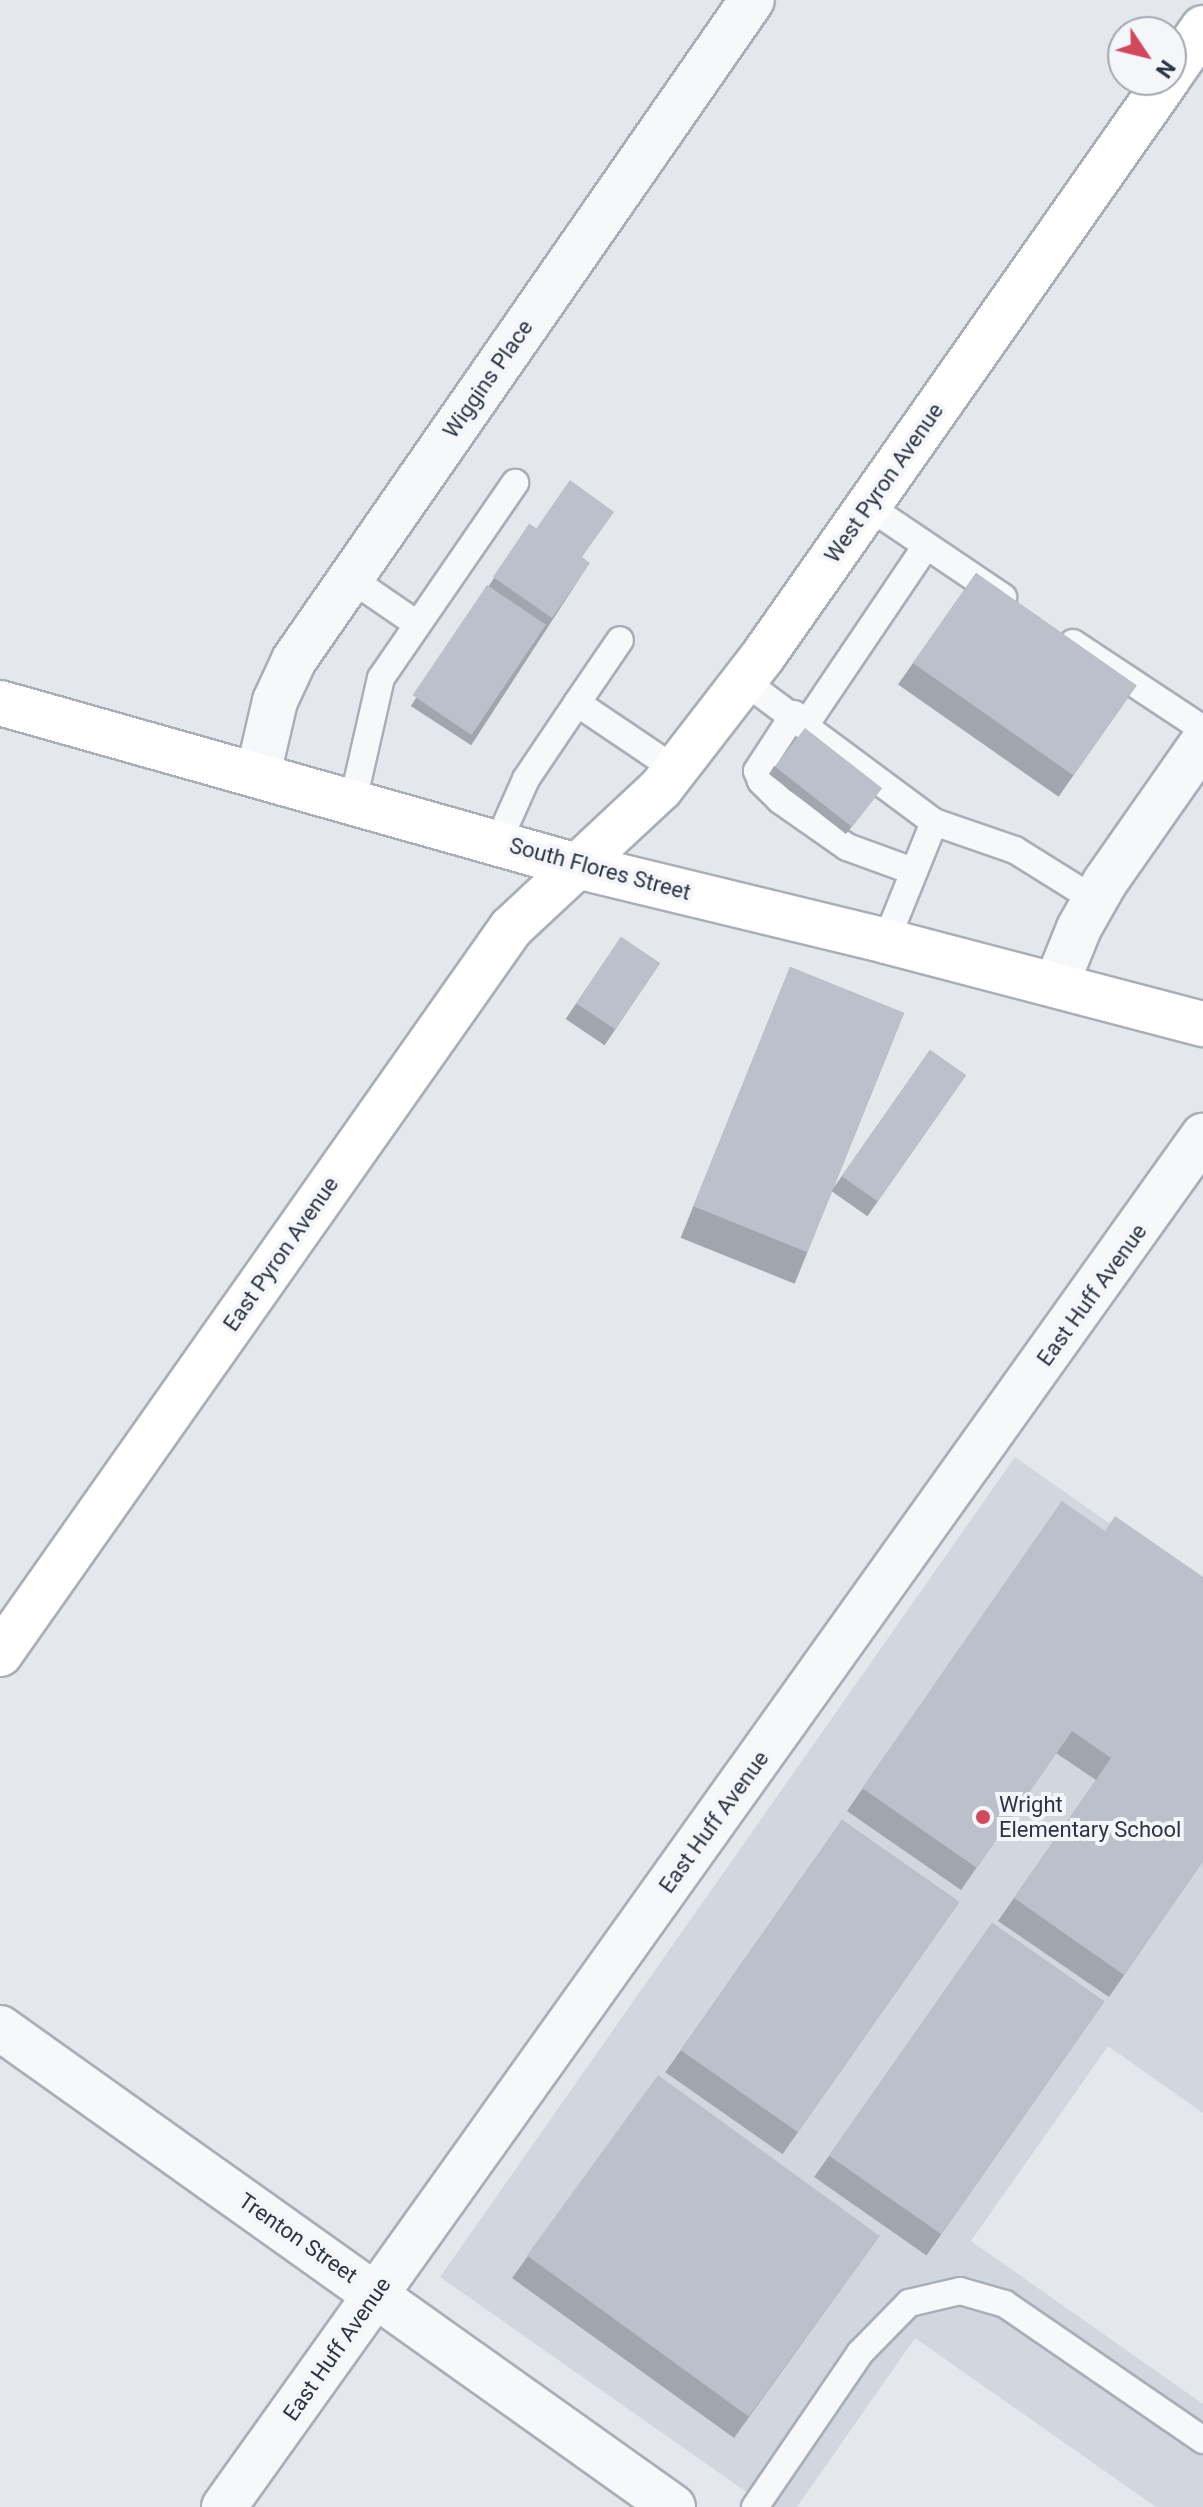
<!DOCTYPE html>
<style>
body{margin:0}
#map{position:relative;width:1203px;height:2507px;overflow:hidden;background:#e4e7ec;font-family:Roboto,sans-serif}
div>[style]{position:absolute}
.built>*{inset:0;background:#d2d6de}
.roads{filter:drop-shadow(2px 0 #a9aeb7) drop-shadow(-2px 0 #a9aeb7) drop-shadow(0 2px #a9aeb7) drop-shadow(0 -2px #a9aeb7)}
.lane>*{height:26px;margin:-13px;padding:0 13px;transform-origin:13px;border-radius:13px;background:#f7f8fa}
.street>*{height:44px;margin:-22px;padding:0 22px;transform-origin:22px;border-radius:22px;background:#f7f8fa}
.secondary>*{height:44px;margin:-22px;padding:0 22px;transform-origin:22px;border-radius:22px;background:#fff}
.wall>*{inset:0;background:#a1a5ae;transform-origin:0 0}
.building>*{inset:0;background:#bbc0ca;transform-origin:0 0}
.dots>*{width:22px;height:22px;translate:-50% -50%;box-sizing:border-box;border:4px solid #f4f6f9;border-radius:50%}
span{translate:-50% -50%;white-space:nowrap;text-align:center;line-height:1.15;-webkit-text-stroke:8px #f4f6f9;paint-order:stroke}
.street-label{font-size:22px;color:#2b3445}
.poi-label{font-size:22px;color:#2b3445}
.left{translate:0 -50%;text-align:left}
.north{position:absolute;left:1107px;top:16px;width:80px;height:80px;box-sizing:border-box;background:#f4f6f9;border:2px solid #a4a8b1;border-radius:50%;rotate:125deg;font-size:22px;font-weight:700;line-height:32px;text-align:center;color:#2b3445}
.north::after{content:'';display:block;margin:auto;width:28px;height:36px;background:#d1495b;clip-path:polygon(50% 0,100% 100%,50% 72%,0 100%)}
</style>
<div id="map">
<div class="built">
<i style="clip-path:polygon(1015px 1457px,1203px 1589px,1203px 2113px,1108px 2046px,971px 2241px,1203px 2404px,1203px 2507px,1156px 2507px,915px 2338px,797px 2507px,768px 2507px,440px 2277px)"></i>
</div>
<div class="roads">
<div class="lane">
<i style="left:868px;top:506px;width:163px;rotate:34deg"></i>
<i style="left:350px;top:578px;width:81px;rotate:34.5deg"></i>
<i style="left:1073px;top:643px;width:156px;rotate:33.5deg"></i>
<i style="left:744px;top:681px;width:237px;rotate:36.6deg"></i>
<i style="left:934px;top:822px;width:86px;rotate:19.1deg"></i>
<i style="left:1015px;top:850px;width:94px;rotate:32deg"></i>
<i style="left:577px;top:703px;width:76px;rotate:-55.7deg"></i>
<i style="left:794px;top:714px;width:68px;rotate:123deg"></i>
<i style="left:757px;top:771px;width:11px;rotate:68deg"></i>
<i style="left:761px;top:781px;width:27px;rotate:45deg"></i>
<i style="left:780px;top:800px;width:82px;rotate:35deg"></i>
<i style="left:847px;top:847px;width:70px;rotate:20deg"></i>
<i style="left:806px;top:724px;width:215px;rotate:-56deg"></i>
<i style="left:353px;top:801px;width:126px;rotate:-77.2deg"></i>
<i style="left:381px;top:678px;width:237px;rotate:-55.5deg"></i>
<i style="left:498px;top:842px;width:69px;rotate:-66deg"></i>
<i style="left:526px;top:779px;width:92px;rotate:-56.1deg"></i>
<i style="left:577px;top:703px;width:118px;rotate:34deg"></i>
<i style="left:886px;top:941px;width:128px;rotate:-68deg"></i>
<i style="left:755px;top:2507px;width:186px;rotate:-55.7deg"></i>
<i style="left:860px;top:2353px;width:70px;rotate:-45.6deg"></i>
<i style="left:909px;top:2303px;width:52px;rotate:-13.2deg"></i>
<i style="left:960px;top:2291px;width:47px;rotate:16.1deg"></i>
<i style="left:1005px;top:2304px;width:240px;rotate:34.5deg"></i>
</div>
<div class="street">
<i style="left:258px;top:774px;width:75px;rotate:-76.9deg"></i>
<i style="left:275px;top:701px;width:45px;rotate:-65.1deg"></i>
<i style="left:294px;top:660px;width:803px;rotate:-55.24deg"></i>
<i style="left:1056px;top:985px;width:61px;rotate:-68deg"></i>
<i style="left:1079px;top:928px;width:53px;rotate:-60.5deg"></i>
<i style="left:1105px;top:882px;width:171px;rotate:-55deg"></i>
<i style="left:0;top:2028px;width:826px;rotate:35.44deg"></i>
<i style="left:224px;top:2507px;width:1685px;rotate:-54.47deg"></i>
</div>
<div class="secondary">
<i style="left:1171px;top:74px;width:56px;rotate:-55.2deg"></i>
<i style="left:0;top:703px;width:600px;rotate:15.77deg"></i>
<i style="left:577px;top:866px;width:318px;rotate:13.6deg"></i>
<i style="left:886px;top:941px;width:328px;rotate:14.7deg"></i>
<i style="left:0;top:1654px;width:888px;rotate:-54.86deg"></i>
<i style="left:511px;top:928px;width:205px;rotate:-43deg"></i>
<i style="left:661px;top:788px;width:167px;rotate:-52.3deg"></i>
<i style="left:763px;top:656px;width:704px;rotate:-54.95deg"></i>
</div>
</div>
<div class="wall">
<i style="left:529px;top:524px;width:72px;height:217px;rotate:33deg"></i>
<i style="left:976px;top:573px;width:196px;height:136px;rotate:35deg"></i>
<i style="clip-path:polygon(774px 766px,876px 796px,846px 834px,769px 774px)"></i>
<i style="left:621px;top:937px;width:47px;height:99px;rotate:34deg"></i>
<i style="left:790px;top:967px;width:123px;height:292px;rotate:22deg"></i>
<i style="left:930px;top:1050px;width:44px;height:172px;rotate:35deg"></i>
<i style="clip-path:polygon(1062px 1501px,1203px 1861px,1109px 1997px,998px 1921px,1096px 1780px,1056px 1753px,961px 1890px,847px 1811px)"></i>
<i style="left:842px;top:1820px;width:143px;height:308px;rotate:35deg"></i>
<i style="left:992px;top:1923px;width:137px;height:310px;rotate:35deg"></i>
<i style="clip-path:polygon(880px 2235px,734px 2438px,512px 2278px,528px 2256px)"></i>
</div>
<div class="building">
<i style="clip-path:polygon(570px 480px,614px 512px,582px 557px,590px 563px,552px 618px,493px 577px,529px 524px,536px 529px)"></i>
<i style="left:976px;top:573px;width:196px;height:110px;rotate:35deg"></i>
<i style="left:487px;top:585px;width:71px;height:133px;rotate:34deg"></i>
<i style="left:805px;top:728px;width:98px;height:49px;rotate:38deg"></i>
<i style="left:621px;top:937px;width:47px;height:80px;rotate:34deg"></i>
<i style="left:790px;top:967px;width:123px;height:258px;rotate:22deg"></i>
<i style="left:930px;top:1050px;width:44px;height:154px;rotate:35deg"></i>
<i style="clip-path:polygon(1062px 1501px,1105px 1531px,1115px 1516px,1203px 1577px,1203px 1861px,1124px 1975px,1014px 1898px,1111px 1758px,1072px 1731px,977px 1868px,862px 1788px)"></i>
<i style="left:842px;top:1820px;width:143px;height:281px;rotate:35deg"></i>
<i style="left:992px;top:1923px;width:137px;height:284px;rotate:35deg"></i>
<i style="left:658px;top:2075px;width:274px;height:223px;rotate:36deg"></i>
</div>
<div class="dots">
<i style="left:983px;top:1817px;background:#d1495b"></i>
</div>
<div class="street-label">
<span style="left:488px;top:379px;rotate:-55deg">Wiggins Place</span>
<span style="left:884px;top:483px;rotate:-55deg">West Pyron Avenue</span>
<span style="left:600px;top:869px;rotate:15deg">South Flores Street</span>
<span style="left:281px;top:1254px;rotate:-55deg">East Pyron Avenue</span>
<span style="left:1092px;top:1295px;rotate:-54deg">East Huff Avenue</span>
<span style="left:714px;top:1822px;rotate:-54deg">East Huff Avenue</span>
<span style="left:298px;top:2238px;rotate:35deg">Trenton Street</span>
<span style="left:337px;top:2349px;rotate:-55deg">East Huff Avenue</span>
</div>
<div class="poi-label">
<span class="left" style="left:999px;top:1817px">Wright<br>Elementary School</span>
</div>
<div class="north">N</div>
</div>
